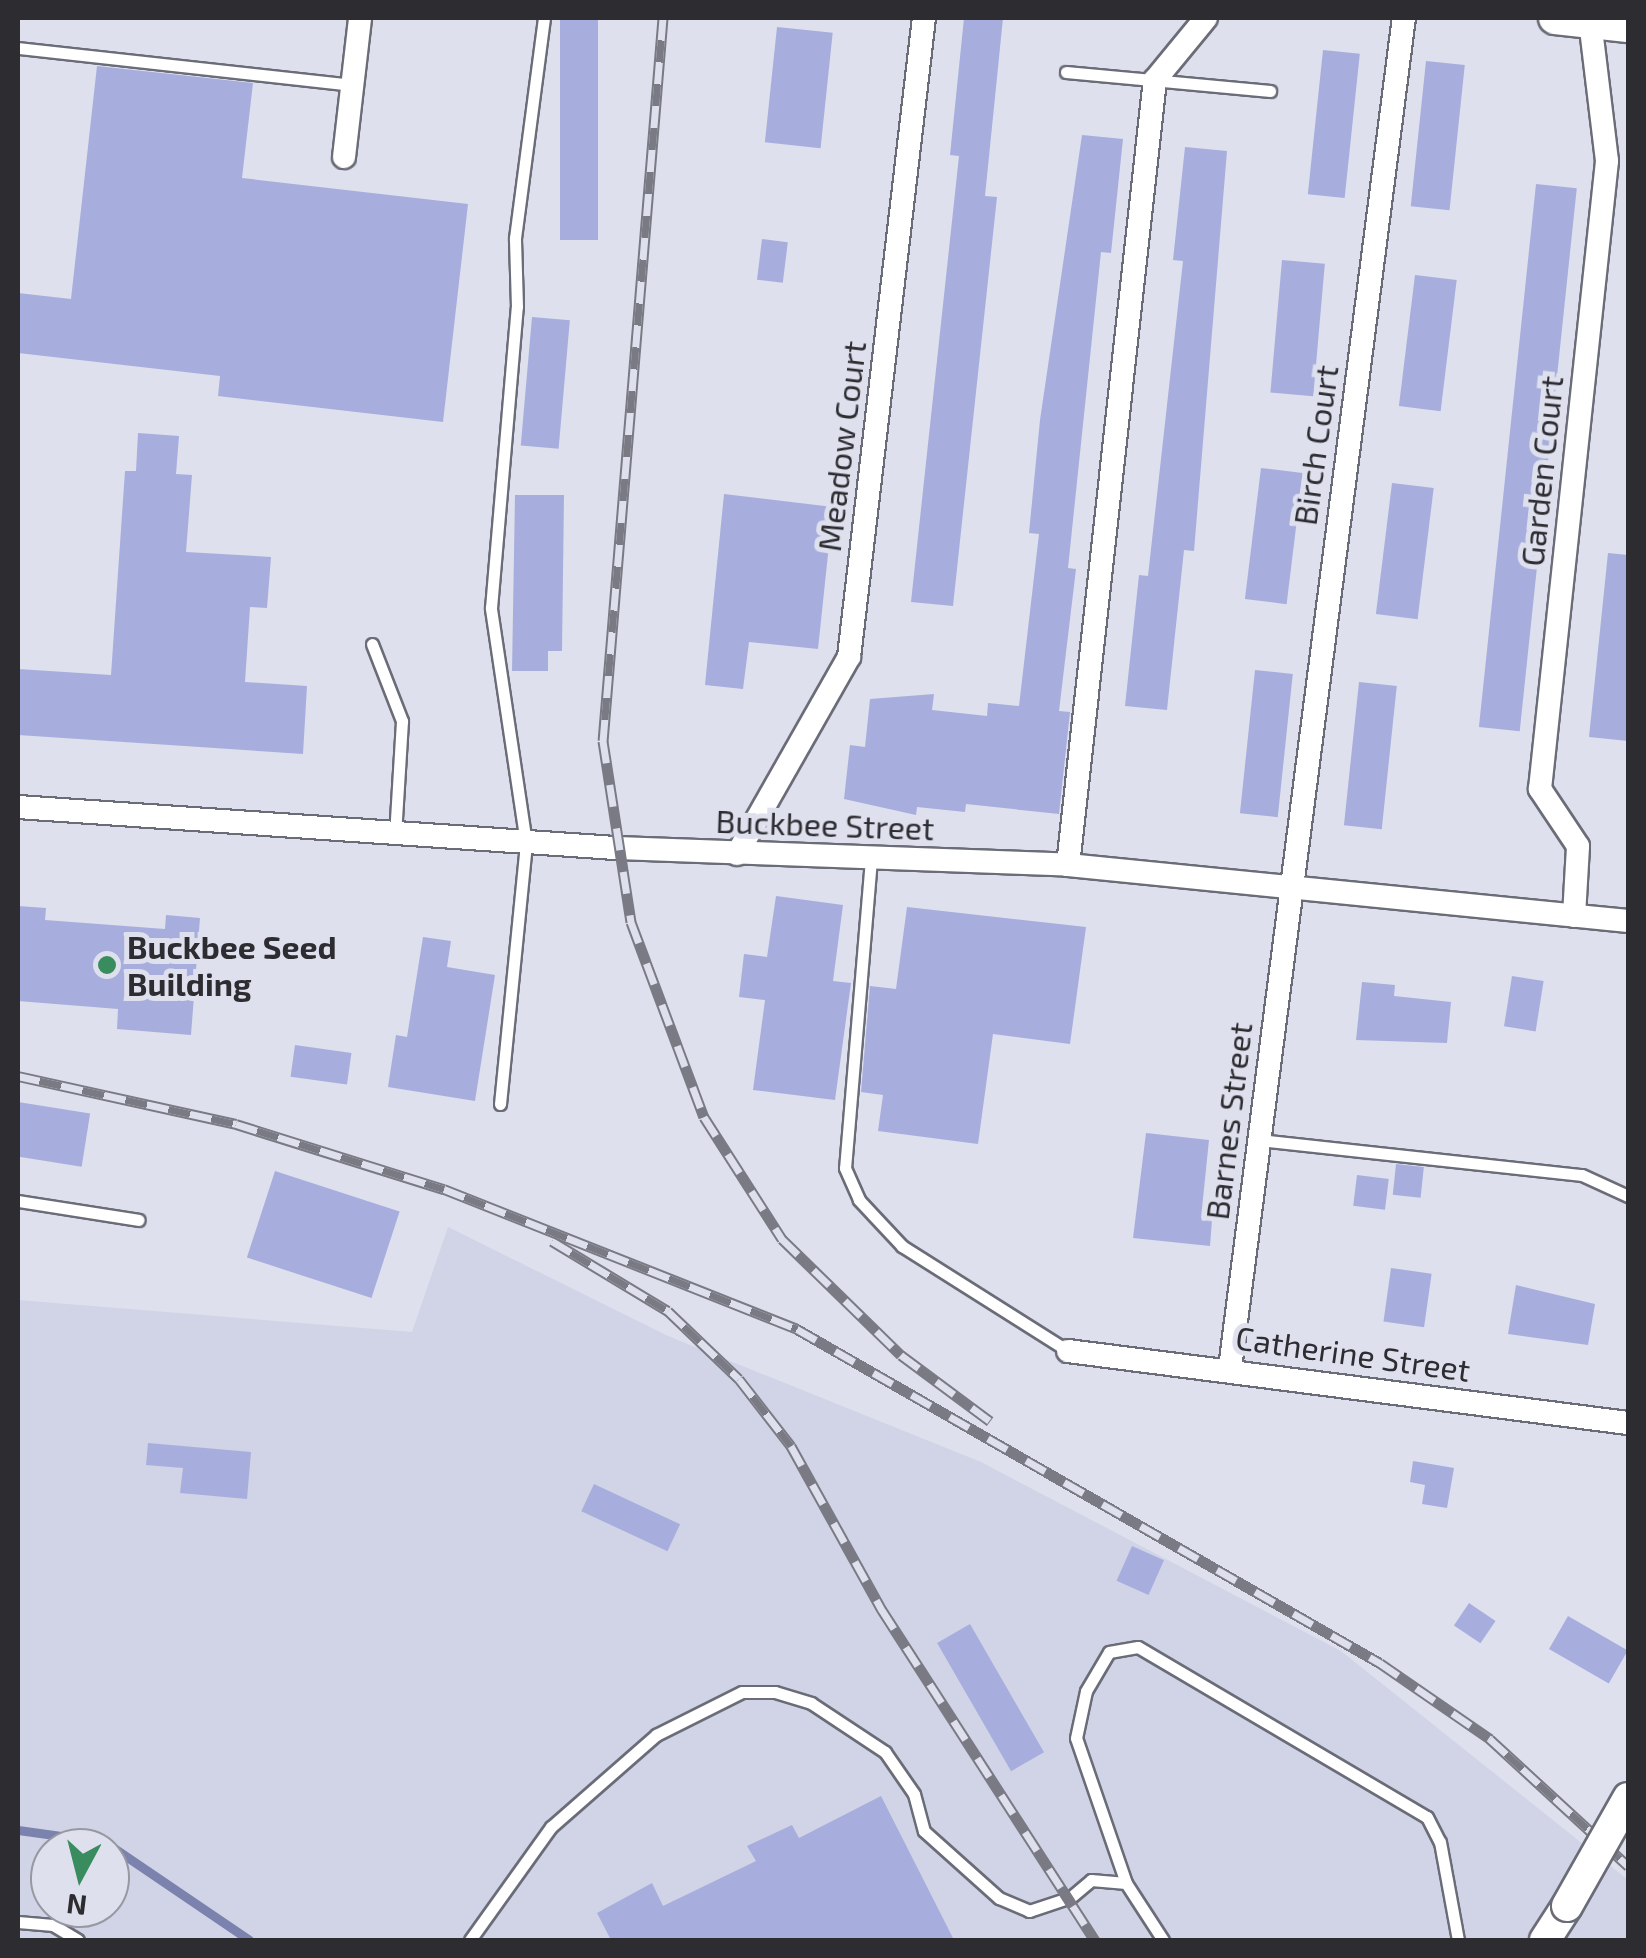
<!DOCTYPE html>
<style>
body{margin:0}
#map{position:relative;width:1646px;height:1958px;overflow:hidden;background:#dee0ed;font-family:"Exo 2",sans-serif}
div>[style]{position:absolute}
.built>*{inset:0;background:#d0d4e6}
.stream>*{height:9px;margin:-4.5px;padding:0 4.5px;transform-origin:4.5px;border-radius:4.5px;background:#7b82ae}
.building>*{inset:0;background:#a7aedd;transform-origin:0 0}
.roads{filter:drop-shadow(2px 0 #6a6c77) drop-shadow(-2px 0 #6a6c77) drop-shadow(0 2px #6a6c77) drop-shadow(0 -2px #6a6c77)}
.service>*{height:11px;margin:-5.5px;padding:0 5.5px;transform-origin:5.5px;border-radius:5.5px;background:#fff}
.minor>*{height:22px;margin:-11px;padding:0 11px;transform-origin:11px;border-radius:11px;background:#fff}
.tertiary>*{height:30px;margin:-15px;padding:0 15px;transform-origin:15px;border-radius:15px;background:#fff}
.secondary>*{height:32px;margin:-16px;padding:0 16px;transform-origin:16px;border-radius:16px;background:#fff}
.rail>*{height:11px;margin-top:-5.5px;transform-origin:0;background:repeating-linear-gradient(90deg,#dee0ed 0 22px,#797a83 0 44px);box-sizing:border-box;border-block:2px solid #797a83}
.bridges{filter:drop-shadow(2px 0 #6a6c77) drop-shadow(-2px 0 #6a6c77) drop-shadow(0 2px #6a6c77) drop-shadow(0 -2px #6a6c77)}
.tertiary-bridge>*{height:30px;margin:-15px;padding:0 15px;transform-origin:15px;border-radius:15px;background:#fff}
.dots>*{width:28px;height:28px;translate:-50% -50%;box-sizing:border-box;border:5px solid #dee0ed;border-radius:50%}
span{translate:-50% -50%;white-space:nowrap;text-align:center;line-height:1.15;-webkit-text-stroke:10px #dee0ed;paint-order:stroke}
.street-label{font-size:32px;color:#2c2c31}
.poi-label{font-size:32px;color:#2c2c31;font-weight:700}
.left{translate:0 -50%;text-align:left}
.frame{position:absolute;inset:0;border:20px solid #2c2c31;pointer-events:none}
.north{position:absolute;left:30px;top:1828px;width:100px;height:100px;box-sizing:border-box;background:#dee0ed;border:2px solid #9798a2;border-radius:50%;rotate:187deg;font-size:28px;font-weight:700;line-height:40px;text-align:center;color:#2c2c31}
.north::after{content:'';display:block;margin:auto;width:35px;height:45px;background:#398c5e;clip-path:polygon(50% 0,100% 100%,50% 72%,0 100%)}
</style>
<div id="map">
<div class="built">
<i style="clip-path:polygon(evenodd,448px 1227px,668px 1336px,981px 1462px,1341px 1651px,1628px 1880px,1628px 1940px,18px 1940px,18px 1300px,412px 1332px,448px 1227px,50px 1848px,110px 1848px,110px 1908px,50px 1908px,50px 1848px)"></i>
</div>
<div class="stream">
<i style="left:18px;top:1830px;width:88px;rotate:7.9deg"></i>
<i style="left:105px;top:1842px;width:174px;rotate:34.2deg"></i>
</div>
<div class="building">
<i style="left:560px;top:18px;width:38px;height:222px"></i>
<i style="clip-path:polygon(964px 18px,1003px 18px,985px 196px,997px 197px,953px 606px,911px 602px,959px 156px,950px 155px)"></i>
<i style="left:777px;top:27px;width:56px;height:116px;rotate:6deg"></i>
<i style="left:1323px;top:50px;width:37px;height:145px;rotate:6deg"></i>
<i style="left:1426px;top:61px;width:39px;height:146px;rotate:6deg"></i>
<i style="clip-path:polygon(97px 66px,253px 83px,242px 178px,468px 204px,443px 422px,218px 396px,220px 376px,18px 353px,18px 293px,71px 299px)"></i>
<i style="clip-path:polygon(1082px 135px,1123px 139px,1111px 253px,1101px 252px,1068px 568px,1076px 569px,1059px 711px,1070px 712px,1059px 814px,966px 804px,965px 812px,917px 807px,916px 815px,844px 799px,850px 745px,865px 747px,870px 699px,934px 694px,932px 710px,987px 716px,988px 703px,1019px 706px,1039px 534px,1029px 533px,1040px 420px)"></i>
<i style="clip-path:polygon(1185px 147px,1227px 151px,1194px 551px,1184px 550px,1167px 710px,1125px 706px,1139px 575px,1148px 576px,1183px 261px,1173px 260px)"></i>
<i style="left:1536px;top:184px;width:41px;height:546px;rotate:6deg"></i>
<i style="left:762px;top:239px;width:26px;height:41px;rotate:7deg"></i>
<i style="left:1282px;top:260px;width:43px;height:133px;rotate:5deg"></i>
<i style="left:1415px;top:275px;width:42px;height:132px;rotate:7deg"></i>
<i style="left:532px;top:317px;width:38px;height:129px;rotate:5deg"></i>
<i style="clip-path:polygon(138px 433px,179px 436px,176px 474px,192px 475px,186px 552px,271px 557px,267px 608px,250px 607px,245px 682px,307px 686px,303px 754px,18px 735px,18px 669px,111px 675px,125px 471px,136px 471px)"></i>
<i style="left:1261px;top:468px;width:42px;height:132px;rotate:7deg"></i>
<i style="left:1392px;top:483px;width:42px;height:132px;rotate:7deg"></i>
<i style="clip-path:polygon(724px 494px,833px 507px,818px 649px,749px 642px,743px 689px,705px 685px)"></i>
<i style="clip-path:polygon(515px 495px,564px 495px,562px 651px,548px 651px,548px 671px,512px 671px)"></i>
<i style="clip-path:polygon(1608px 553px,1628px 555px,1628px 741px,1589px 737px)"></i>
<i style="left:1255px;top:670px;width:38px;height:144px;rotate:6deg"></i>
<i style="left:1359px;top:682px;width:38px;height:144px;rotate:6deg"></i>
<i style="clip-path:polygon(776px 896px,843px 905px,833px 981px,851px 983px,835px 1100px,753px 1090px,765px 1000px,739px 997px,744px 954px,767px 957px)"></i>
<i style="clip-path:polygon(18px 906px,46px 908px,45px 920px,165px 929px,166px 915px,200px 918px,191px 1035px,117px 1029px,118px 1009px,18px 1001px)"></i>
<i style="clip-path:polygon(907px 907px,1086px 927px,1070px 1044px,993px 1034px,978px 1144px,878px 1131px,883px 1095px,861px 1092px,870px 986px,896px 989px)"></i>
<i style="clip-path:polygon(423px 937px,451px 941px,447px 967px,495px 975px,475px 1101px,388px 1087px,396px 1035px,407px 1037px)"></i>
<i style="left:1512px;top:976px;width:32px;height:51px;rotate:9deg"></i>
<i style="clip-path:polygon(1362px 982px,1395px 985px,1394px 996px,1451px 1002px,1447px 1043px,1356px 1040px)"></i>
<i style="left:295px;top:1045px;width:57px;height:32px;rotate:8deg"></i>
<i style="left:18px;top:1102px;width:73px;height:54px;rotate:9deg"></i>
<i style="clip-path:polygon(1146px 1133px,1209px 1140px,1201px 1218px,1212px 1220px,1210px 1246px,1133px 1238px)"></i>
<i style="left:1396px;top:1164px;width:28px;height:31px;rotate:6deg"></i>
<i style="left:275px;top:1171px;width:131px;height:91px;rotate:18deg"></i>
<i style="left:1357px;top:1175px;width:32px;height:31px;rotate:7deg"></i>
<i style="left:1391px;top:1268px;width:41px;height:54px;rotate:8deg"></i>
<i style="clip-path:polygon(1516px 1285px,1595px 1304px,1588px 1345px,1508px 1334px)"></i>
<i style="clip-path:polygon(148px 1443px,251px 1452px,247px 1499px,180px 1493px,183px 1468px,146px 1465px)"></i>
<i style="clip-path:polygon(1413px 1461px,1454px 1468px,1447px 1508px,1422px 1504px,1425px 1485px,1410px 1482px)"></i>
<i style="left:594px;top:1484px;width:95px;height:30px;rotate:25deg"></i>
<i style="left:1132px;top:1546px;width:35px;height:38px;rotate:24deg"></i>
<i style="left:1469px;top:1603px;width:32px;height:27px;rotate:34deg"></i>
<i style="left:1568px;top:1616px;width:69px;height:38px;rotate:30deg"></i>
<i style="left:970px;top:1624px;width:148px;height:38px;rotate:60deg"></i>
<i style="clip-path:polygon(881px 1796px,954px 1940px,611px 1940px,597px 1913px,652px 1883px,663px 1906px,756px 1861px,747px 1846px,792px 1825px,799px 1838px)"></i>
</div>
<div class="roads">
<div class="service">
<i style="left:18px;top:48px;width:336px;rotate:6.3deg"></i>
<i style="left:1066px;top:72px;width:205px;rotate:5.3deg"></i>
<i style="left:372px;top:644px;width:83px;rotate:68.7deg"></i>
<i style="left:402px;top:721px;width:113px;rotate:93.5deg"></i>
<i style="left:871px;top:859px;width:310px;rotate:94.8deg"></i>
<i style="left:845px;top:1168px;width:35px;rotate:66deg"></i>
<i style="left:859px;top:1200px;width:63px;rotate:46.9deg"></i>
<i style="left:902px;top:1246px;width:196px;rotate:32.3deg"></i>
<i style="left:500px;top:1104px;width:262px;rotate:-84.3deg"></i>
<i style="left:526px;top:843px;width:238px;rotate:-98.5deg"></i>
<i style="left:491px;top:608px;width:302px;rotate:-85.1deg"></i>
<i style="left:517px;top:307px;width:69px;rotate:-91.7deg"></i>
<i style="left:515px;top:238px;width:222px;rotate:-82.5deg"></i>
<i style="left:1259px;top:1140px;width:325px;rotate:6.2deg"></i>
<i style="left:1582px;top:1175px;width:51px;rotate:24.5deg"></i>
<i style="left:18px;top:1201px;width:122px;rotate:8.9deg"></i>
<i style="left:1126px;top:1883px;width:153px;rotate:-109deg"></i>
<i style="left:1076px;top:1738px;width:48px;rotate:-78deg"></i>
<i style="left:1086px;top:1691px;width:45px;rotate:-59.5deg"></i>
<i style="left:1109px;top:1652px;width:29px;rotate:-10deg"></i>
<i style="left:1138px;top:1647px;width:335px;rotate:30.5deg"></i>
<i style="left:1427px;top:1817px;width:28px;rotate:63deg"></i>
<i style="left:1440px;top:1842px;width:100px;rotate:79.6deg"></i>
<i style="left:18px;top:1922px;width:35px;rotate:5deg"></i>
<i style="left:53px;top:1925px;width:29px;rotate:31deg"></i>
<i style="left:470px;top:1940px;width:139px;rotate:-54.4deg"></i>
<i style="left:551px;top:1827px;width:140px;rotate:-41.2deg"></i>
<i style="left:656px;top:1735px;width:96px;rotate:-26.6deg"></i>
<i style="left:742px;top:1692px;width:33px"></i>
<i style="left:775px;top:1692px;width:38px;rotate:17deg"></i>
<i style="left:811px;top:1703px;width:89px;rotate:33.5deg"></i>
<i style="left:885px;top:1752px;width:51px;rotate:55.4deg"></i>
<i style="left:914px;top:1794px;width:38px;rotate:75deg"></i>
<i style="left:924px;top:1831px;width:101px;rotate:41.8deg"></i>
<i style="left:999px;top:1898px;width:33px;rotate:23deg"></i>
<i style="left:1029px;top:1911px;width:44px;rotate:-18.4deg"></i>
<i style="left:1071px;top:1897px;width:26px;rotate:-40deg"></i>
<i style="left:1091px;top:1880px;width:35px;rotate:5deg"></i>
<i style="left:1126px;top:1883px;width:68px;rotate:57deg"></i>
</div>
<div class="minor">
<i style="left:344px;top:157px;width:140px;rotate:-83.4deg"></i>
<i style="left:18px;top:807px;width:598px;rotate:3.93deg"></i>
<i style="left:615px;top:848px;width:453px;rotate:2.1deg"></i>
<i style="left:1068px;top:865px;width:563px;rotate:5.71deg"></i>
<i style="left:737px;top:854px;width:227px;rotate:-60.4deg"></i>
<i style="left:849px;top:657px;width:643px;rotate:-83.31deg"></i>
<i style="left:1068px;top:865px;width:790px;rotate:-83.68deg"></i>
<i style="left:1155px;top:80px;width:80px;rotate:-50.6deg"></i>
<i style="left:1574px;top:916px;width:70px;rotate:-86.7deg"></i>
<i style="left:1578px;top:846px;width:69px;rotate:-123.7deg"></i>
<i style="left:1540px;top:789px;width:632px;rotate:-83.91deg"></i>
<i style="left:1607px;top:161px;width:141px;rotate:-96.9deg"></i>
<i style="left:1068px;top:1351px;width:565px;rotate:7.33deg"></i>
<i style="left:1230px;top:1368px;width:1361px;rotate:-82.66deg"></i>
</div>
<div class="tertiary">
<i style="left:1545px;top:1940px;width:40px;rotate:-57.1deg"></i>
</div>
<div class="secondary">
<i style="left:1555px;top:18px;width:73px;rotate:6.3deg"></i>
</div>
</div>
<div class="rail">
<i style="left:663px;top:18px;width:725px;rotate:94.74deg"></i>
<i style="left:603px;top:741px;width:183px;rotate:81.2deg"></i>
<i style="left:631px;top:922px;width:208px;rotate:69.5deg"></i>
<i style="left:704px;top:1117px;width:145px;rotate:57.4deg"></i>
<i style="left:782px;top:1239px;width:166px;rotate:44.3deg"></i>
<i style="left:901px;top:1355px;width:111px;rotate:36.6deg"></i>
<i style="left:18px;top:1076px;width:223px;rotate:12.4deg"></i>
<i style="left:236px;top:1124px;width:218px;rotate:17.4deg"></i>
<i style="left:444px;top:1189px;width:380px;rotate:21.6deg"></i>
<i style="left:797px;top:1329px;width:672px;rotate:29.81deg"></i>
<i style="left:1380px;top:1663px;width:134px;rotate:34.6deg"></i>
<i style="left:1490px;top:1739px;width:188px;rotate:42.6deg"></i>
<i style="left:552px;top:1241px;width:135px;rotate:31.1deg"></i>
<i style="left:668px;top:1311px;width:98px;rotate:43.8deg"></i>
<i style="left:739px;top:1379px;width:85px;rotate:52.2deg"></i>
<i style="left:791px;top:1446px;width:188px;rotate:61deg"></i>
<i style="left:882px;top:1610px;width:393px;rotate:57.2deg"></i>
</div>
<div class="bridges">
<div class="tertiary-bridge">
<i style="left:1567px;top:1906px;width:124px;rotate:-60.5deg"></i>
</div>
</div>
<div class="dots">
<i style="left:107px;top:965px;background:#398c5e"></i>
</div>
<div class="street-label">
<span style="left:1315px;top:445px;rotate:-82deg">Birch Court</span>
<span style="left:841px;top:446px;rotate:-83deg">Meadow Court</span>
<span style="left:1541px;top:471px;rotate:-84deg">Garden Court</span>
<span style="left:825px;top:824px;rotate:2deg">Buckbee Street</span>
<span style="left:1228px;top:1121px;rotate:-83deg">Barnes Street</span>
<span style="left:1353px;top:1353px;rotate:8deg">Catherine Street</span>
</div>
<div class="poi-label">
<span class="left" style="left:127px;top:965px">Buckbee Seed<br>Building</span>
</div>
<div class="frame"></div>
<div class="north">N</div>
</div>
